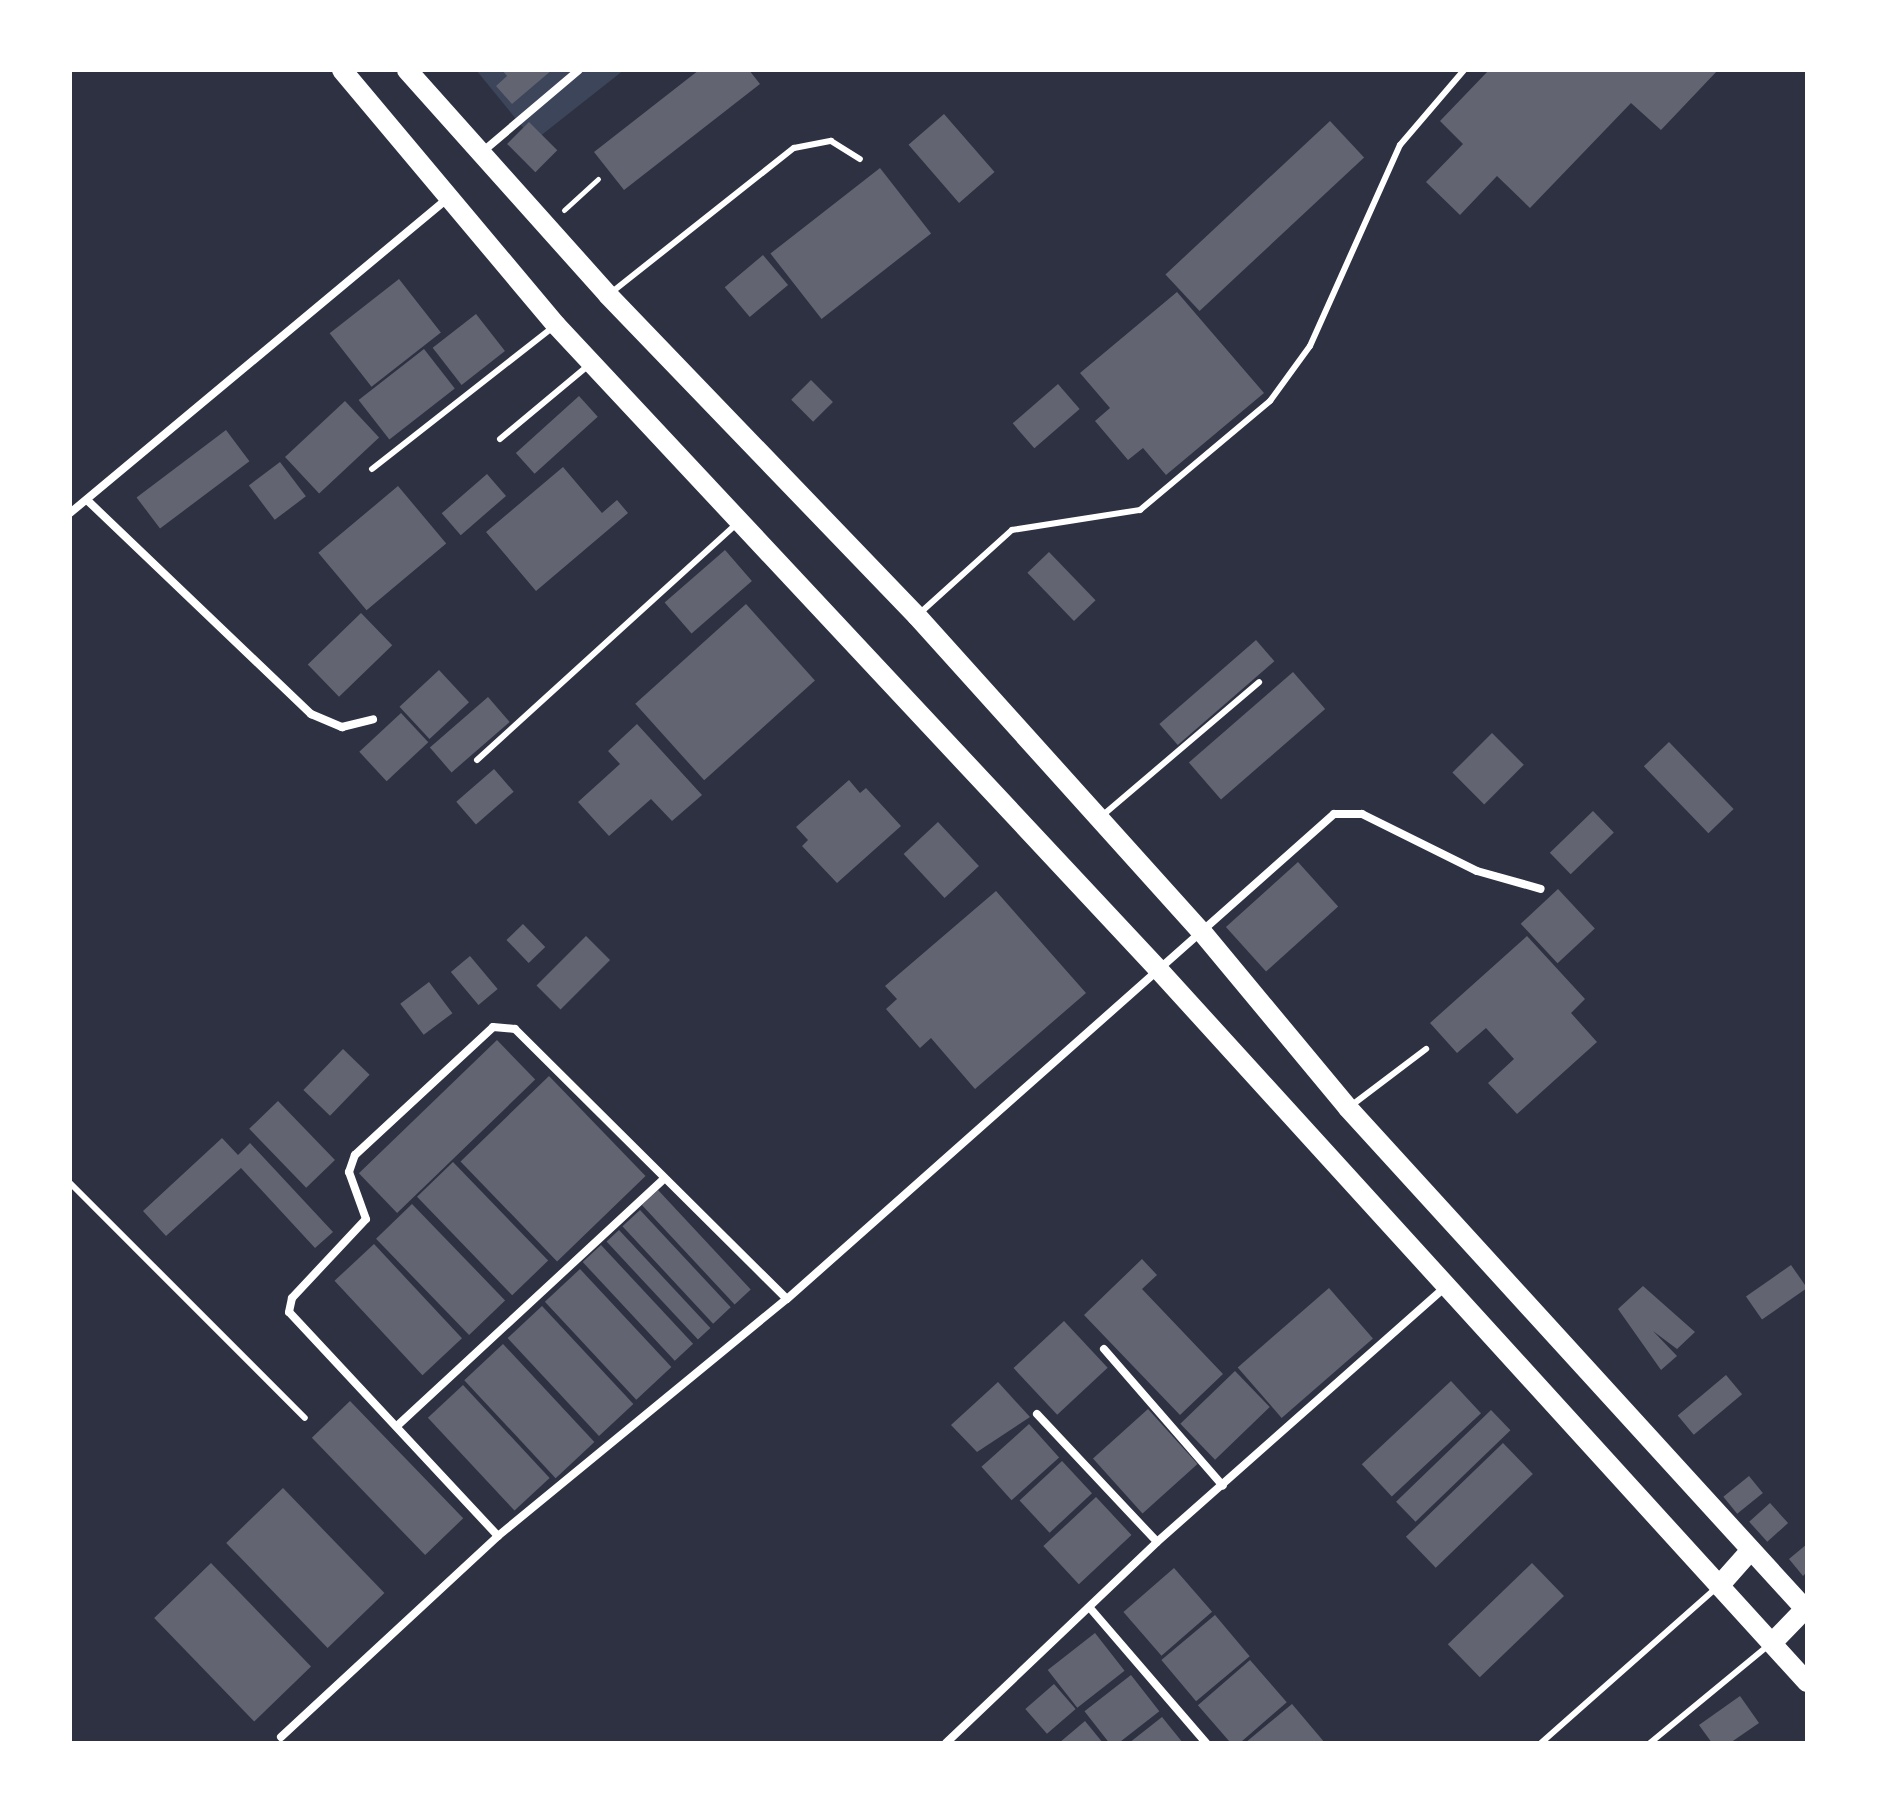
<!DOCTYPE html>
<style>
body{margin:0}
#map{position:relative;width:1877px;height:1813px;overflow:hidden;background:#2d3142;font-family:Mulish,sans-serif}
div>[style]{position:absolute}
.green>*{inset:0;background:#3c4559}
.building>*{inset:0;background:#626471;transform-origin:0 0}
.path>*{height:5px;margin:-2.5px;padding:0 2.5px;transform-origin:2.5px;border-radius:2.5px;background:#fff}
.service>*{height:6px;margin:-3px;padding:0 3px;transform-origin:3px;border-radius:3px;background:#fff}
.minor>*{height:8px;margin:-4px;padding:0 4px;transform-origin:4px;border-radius:4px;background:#fff}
.primary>*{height:20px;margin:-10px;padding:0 10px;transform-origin:10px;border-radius:10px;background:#fff}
span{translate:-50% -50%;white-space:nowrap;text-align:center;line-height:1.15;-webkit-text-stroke:6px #fff;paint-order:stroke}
.frame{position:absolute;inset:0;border:72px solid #fff;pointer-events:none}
</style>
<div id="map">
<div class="green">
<i style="clip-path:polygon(476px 70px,624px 70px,534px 141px)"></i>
</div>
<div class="building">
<i style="clip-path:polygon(502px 70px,552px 70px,512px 104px,496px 86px,507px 76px)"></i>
<i style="clip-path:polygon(699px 70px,749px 70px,760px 84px,624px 190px,594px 152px)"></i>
<i style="clip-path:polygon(1489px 70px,1718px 70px,1661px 130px,1631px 103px,1530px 208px,1497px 176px,1460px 215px,1426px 182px,1463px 144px,1440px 121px)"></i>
<i style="left:944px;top:114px;width:77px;height:47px;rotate:49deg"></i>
<i style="left:1330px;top:121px;width:50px;height:225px;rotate:47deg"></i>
<i style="left:529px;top:122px;width:40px;height:31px;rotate:45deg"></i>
<i style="left:880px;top:168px;width:83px;height:139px;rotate:52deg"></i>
<i style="left:763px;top:255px;width:39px;height:50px;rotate:50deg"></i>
<i style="left:399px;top:279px;width:68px;height:88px;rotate:52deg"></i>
<i style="clip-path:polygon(1177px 292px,1264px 393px,1166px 475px,1143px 448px,1128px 460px,1095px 421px,1110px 408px,1080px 373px)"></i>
<i style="left:476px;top:314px;width:47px;height:55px;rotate:52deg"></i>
<i style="left:424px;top:349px;width:50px;height:83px;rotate:52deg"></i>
<i style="left:811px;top:380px;width:31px;height:28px;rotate:45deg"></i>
<i style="left:1058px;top:384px;width:33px;height:60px;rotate:49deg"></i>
<i style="left:579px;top:396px;width:28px;height:85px;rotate:48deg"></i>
<i style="left:345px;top:401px;width:50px;height:82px;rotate:47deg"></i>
<i style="left:226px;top:430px;width:39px;height:112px;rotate:53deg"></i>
<i style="left:280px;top:462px;width:43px;height:39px;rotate:53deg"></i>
<i style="clip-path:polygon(563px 467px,602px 513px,617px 500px,628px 513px,536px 591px,486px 532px)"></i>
<i style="left:487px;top:474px;width:29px;height:60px;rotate:49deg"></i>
<i style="left:398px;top:486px;width:75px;height:104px;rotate:50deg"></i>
<i style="left:725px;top:550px;width:41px;height:80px;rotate:49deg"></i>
<i style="left:1049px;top:552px;width:67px;height:30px;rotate:46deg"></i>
<i style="left:746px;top:604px;width:103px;height:149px;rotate:48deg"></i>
<i style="left:361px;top:613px;width:45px;height:74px;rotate:46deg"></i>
<i style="left:1256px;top:640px;width:28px;height:128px;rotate:49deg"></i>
<i style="left:439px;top:670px;width:44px;height:54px;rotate:47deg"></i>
<i style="left:1293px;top:672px;width:49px;height:138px;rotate:49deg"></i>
<i style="left:488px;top:697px;width:33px;height:77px;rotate:49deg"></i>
<i style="left:401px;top:713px;width:40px;height:57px;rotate:47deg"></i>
<i style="clip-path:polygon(637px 724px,702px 795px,672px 821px,651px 799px,609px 836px,578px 802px,620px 764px,608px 751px)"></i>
<i style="left:1492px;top:733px;width:45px;height:56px;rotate:45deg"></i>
<i style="left:1669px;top:742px;width:93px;height:35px;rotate:46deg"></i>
<i style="left:494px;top:769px;width:30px;height:50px;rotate:49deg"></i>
<i style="clip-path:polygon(849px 780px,860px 793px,866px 788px,901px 826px,837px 883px,802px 846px,808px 840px,796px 827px)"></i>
<i style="left:1593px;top:811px;width:30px;height:60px;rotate:46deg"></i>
<i style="left:938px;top:822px;width:60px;height:47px;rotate:47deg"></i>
<i style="left:1298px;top:862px;width:60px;height:97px;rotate:48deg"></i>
<i style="left:1558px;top:889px;width:54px;height:51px;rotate:47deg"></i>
<i style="clip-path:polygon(996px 891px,1086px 993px,975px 1089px,931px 1038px,920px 1048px,886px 1009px,897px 999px,885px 986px)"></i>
<i style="left:523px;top:924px;width:32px;height:23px;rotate:46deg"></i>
<i style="left:586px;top:936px;width:34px;height:70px;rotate:45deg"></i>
<i style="clip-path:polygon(1527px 936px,1585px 999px,1571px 1013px,1597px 1042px,1517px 1114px,1488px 1083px,1514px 1059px,1486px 1028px,1457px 1053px,1430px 1023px)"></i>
<i style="left:470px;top:956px;width:43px;height:25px;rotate:50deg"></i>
<i style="left:429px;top:982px;width:39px;height:36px;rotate:53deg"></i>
<i style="left:497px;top:1040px;width:55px;height:192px;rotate:46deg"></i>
<i style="left:343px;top:1049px;width:37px;height:57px;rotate:44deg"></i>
<i style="left:549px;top:1076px;width:139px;height:123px;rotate:46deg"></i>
<i style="left:278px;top:1101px;width:82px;height:40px;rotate:46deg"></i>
<i style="clip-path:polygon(222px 1138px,238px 1155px,250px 1143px,333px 1232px,315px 1248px,241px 1168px,166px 1236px,143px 1211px)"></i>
<i style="left:453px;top:1162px;width:137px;height:50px;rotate:46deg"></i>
<i style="left:658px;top:1190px;width:136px;height:22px;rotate:47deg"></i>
<i style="left:412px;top:1204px;width:134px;height:50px;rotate:46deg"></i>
<i style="left:640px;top:1210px;width:133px;height:24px;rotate:47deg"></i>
<i style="left:619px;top:1230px;width:134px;height:17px;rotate:47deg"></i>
<i style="left:374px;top:1244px;width:129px;height:54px;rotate:47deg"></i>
<i style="left:601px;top:1245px;width:135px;height:25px;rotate:47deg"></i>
<i style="clip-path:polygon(1142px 1259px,1157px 1275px,1142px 1289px,1223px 1374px,1180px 1415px,1084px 1315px)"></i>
<i style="left:1791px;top:1265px;width:28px;height:55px;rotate:55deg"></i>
<i style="left:580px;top:1269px;width:134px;height:48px;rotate:47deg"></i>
<i style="clip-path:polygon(1643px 1286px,1695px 1332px,1677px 1349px,1653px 1331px,1677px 1356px,1661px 1370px,1618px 1309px)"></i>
<i style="left:1329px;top:1288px;width:67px;height:121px;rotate:49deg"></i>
<i style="left:542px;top:1306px;width:134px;height:47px;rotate:47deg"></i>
<i style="left:1064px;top:1321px;width:64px;height:69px;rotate:47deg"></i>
<i style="left:503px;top:1344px;width:134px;height:53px;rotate:47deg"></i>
<i style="left:1235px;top:1371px;width:50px;height:76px;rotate:46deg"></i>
<i style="left:1726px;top:1375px;width:25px;height:63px;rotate:50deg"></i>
<i style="left:1451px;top:1381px;width:44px;height:122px;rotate:47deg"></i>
<i style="clip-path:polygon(998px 1382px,1030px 1417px,977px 1452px,951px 1425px)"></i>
<i style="left:463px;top:1385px;width:127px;height:48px;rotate:47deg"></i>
<i style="left:350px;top:1401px;width:163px;height:53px;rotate:46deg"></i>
<i style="left:1148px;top:1409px;width:74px;height:74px;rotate:48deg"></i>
<i style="left:1491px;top:1410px;width:28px;height:132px;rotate:46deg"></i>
<i style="left:1029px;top:1424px;width:45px;height:64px;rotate:48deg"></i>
<i style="left:1503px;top:1443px;width:43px;height:135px;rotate:46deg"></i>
<i style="left:1062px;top:1461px;width:44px;height:58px;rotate:47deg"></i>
<i style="left:1749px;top:1476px;width:22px;height:33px;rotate:51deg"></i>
<i style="left:283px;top:1488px;width:146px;height:79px;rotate:46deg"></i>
<i style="left:1096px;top:1497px;width:52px;height:72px;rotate:47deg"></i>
<i style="left:1770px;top:1503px;width:27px;height:28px;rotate:48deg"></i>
<i style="clip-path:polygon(1807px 1544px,1807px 1572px,1803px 1576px,1789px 1559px)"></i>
<i style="left:211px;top:1563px;width:144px;height:79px;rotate:46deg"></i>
<i style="left:1532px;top:1563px;width:46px;height:117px;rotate:46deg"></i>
<i style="left:1174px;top:1568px;width:58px;height:67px;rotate:49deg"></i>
<i style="left:1215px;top:1615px;width:54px;height:70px;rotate:50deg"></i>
<i style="left:1095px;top:1633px;width:48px;height:60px;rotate:52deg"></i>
<i style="left:1250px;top:1660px;width:56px;height:69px;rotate:49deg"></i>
<i style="left:1131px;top:1675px;width:46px;height:59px;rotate:52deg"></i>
<i style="left:1054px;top:1684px;width:33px;height:38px;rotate:49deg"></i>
<i style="clip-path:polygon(1740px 1696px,1759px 1723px,1730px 1743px,1712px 1743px,1699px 1725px)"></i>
<i style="clip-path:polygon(1292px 1704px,1325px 1743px,1245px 1743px)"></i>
<i style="clip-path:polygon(1162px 1717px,1183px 1743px,1129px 1743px)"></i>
<i style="clip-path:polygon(1085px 1721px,1103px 1743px,1059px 1743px)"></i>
</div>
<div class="path">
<i style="left:564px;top:210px;width:46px;rotate:-42.4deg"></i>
</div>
<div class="service">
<i style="left:612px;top:292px;width:232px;rotate:-38.4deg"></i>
<i style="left:794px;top:148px;width:38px;rotate:-11deg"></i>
<i style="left:831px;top:141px;width:34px;rotate:32deg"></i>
<i style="left:500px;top:439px;width:117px;rotate:-39.8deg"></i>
<i style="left:372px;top:469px;width:230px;rotate:-38.1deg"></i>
<i style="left:920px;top:613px;width:124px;rotate:-42.1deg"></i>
<i style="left:1012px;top:530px;width:130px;rotate:-8.9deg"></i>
<i style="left:1140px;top:510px;width:170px;rotate:-40deg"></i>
<i style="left:1270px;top:401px;width:68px;rotate:-54deg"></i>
<i style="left:1310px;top:346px;width:220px;rotate:-65.9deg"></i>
<i style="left:1400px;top:145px;width:99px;rotate:-49.5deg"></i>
<i style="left:477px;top:760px;width:350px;rotate:-42.3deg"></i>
<i style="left:1103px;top:815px;width:205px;rotate:-40.4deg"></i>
<i style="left:1352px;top:1105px;width:93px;rotate:-37.1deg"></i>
<i style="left:70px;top:1183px;width:332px;rotate:45deg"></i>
<i style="left:1541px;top:1743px;width:232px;rotate:-41.5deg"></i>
<i style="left:1650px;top:1743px;width:154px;rotate:-39.5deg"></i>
</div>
<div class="minor">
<i style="left:481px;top:153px;width:128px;rotate:-40.3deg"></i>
<i style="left:87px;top:500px;width:310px;rotate:43.7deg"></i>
<i style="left:311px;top:714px;width:34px;rotate:23deg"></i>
<i style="left:342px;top:727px;width:32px;rotate:-14deg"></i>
<i style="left:70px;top:513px;width:492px;rotate:-39.8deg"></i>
<i style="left:1104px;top:1349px;width:181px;rotate:49deg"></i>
<i style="left:1037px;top:1414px;width:175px;rotate:46.8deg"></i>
<i style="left:397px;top:1426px;width:361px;rotate:-42.8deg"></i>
<i style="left:498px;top:1536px;width:306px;rotate:-133deg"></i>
<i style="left:289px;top:1312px;width:14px;rotate:-78deg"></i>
<i style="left:292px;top:1298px;width:108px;rotate:-46.9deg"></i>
<i style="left:366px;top:1219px;width:50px;rotate:-109.9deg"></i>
<i style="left:349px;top:1172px;width:18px;rotate:-71deg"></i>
<i style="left:355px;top:1155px;width:188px;rotate:-42.8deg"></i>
<i style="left:493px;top:1027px;width:22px;rotate:5deg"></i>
<i style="left:515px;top:1029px;width:383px;rotate:44.8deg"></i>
<i style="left:1090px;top:1608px;width:178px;rotate:49.3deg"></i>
<i style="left:281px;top:1737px;width:296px;rotate:-42.8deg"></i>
<i style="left:498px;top:1536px;width:374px;rotate:-39.4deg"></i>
<i style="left:787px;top:1299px;width:731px;rotate:-41.56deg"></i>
<i style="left:1334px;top:814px;width:28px"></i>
<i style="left:1362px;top:814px;width:128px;rotate:26.4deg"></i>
<i style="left:1477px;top:871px;width:66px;rotate:15.7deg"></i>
<i style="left:946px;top:1743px;width:291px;rotate:-43.6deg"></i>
<i style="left:1157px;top:1542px;width:383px;rotate:-41.5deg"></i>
</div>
<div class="primary">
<i style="left:342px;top:70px;width:333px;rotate:50deg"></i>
<i style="left:556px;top:325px;width:880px;rotate:46.93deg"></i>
<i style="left:1157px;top:968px;width:966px;rotate:47.69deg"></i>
<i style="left:407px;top:70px;width:302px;rotate:48.2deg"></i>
<i style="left:608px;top:295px;width:446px;rotate:46.1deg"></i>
<i style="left:917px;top:616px;width:426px;rotate:48deg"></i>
<i style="left:1202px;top:932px;width:229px;rotate:50.3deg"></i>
<i style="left:1348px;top:1108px;width:681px;rotate:47.62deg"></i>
<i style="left:1719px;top:1586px;width:47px;rotate:-48.5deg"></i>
<i style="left:1772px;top:1643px;width:47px;rotate:-45.9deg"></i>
</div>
<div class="frame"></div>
</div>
